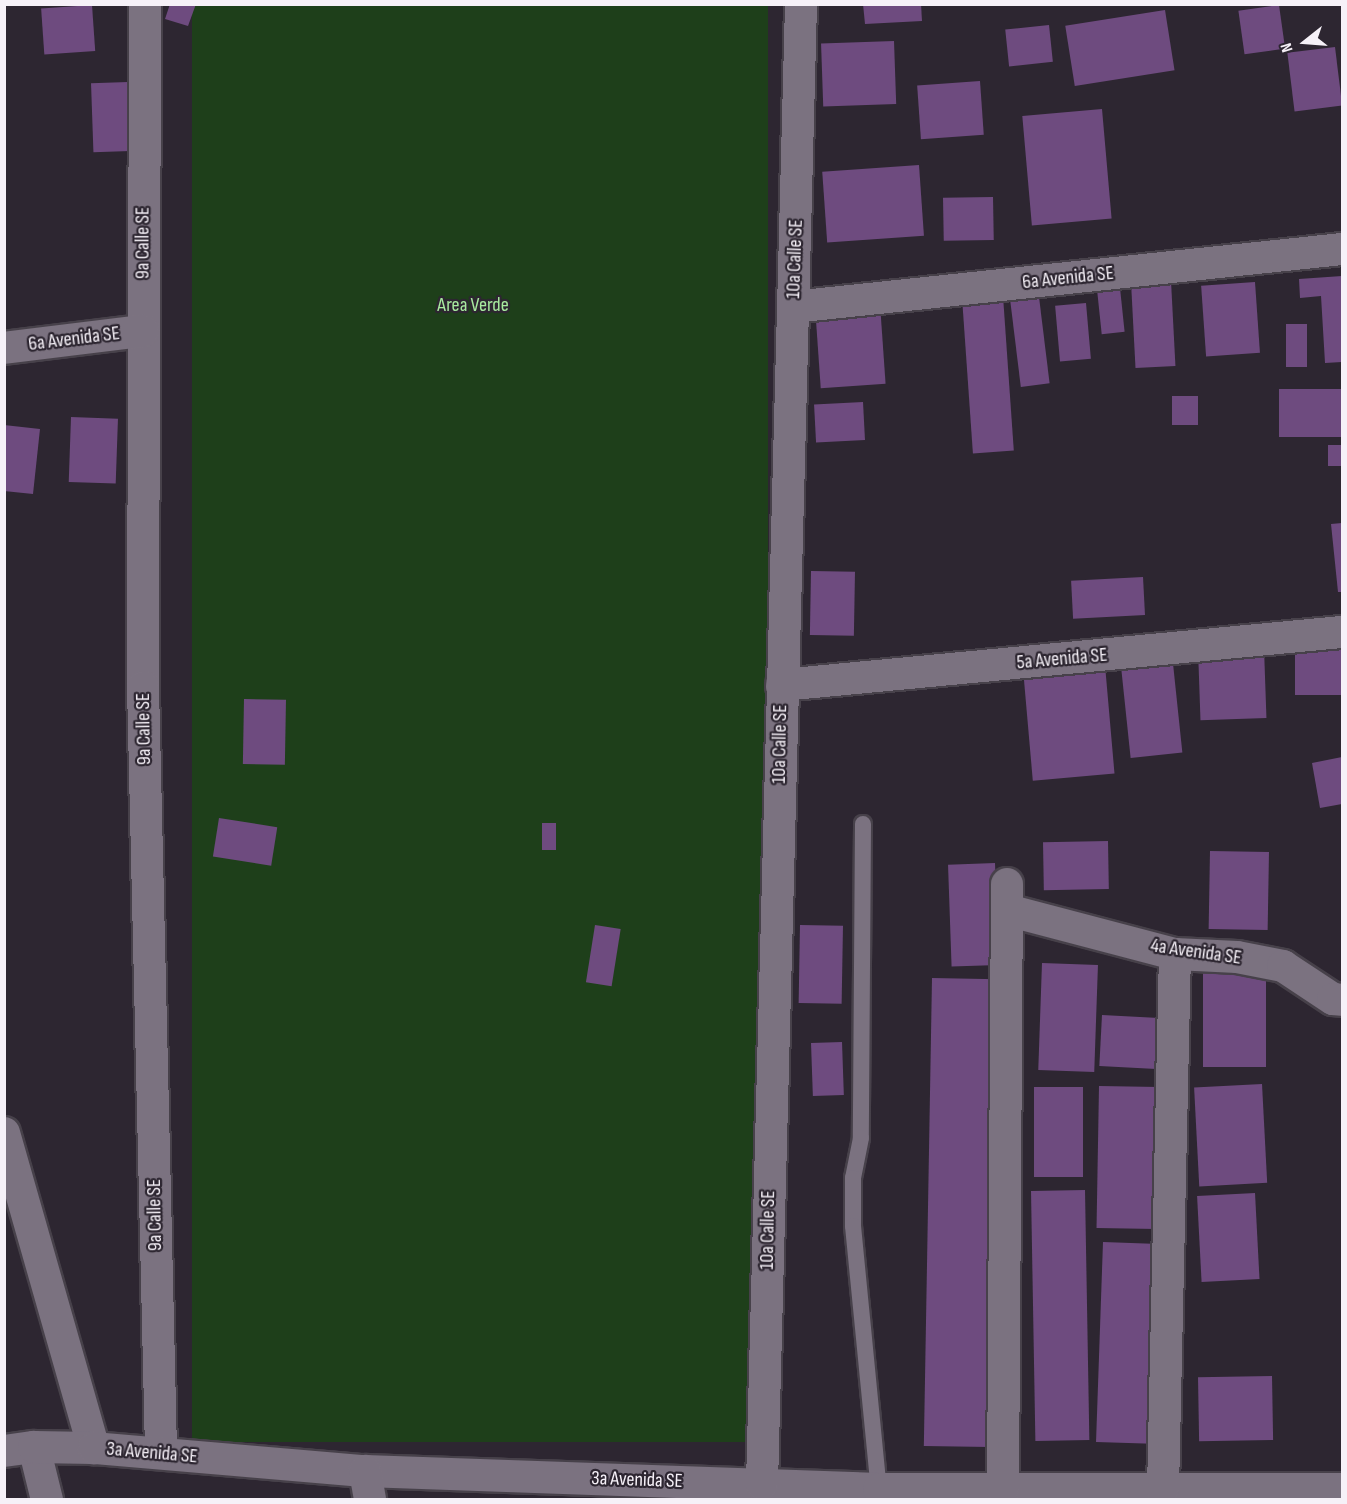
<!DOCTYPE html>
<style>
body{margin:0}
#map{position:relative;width:1347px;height:1504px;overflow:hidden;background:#2d2631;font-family:"Sofia Sans Condensed",sans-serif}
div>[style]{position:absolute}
.green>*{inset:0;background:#1e3f1a;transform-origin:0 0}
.building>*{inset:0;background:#6e4b7f;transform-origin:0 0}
.roads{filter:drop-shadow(2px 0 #47414a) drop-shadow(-2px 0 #47414a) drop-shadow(0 2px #47414a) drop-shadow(0 -2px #47414a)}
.lane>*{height:16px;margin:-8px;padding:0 8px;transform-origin:8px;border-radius:8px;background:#7b7280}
.street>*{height:32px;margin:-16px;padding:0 16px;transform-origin:16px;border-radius:16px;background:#7b7280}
span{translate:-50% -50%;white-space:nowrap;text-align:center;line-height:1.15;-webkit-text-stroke:4.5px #2d2631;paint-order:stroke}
.street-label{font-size:20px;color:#f6f1f8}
.park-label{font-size:20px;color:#a8ea9f}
.frame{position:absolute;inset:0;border:6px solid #f6f1f8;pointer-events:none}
.north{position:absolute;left:1275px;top:12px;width:60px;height:60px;-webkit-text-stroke:4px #2d2631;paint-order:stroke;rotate:253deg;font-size:16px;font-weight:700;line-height:24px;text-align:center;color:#f6f1f8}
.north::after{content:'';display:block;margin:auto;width:21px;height:27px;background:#f6f1f8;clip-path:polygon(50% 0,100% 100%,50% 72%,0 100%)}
</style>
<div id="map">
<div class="green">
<i style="left:192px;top:5px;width:576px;height:1437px"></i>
</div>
<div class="building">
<i style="clip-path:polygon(170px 4px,196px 4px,188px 26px,165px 19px)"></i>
<i style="clip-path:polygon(863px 4px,921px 4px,922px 21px,865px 24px)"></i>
<i style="left:92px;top:5px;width:46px;height:51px;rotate:86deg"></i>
<i style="left:1279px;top:5px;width:44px;height:41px;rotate:82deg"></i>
<i style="left:1165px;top:10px;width:61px;height:101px;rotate:81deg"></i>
<i style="left:1049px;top:25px;width:37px;height:44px;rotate:84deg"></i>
<i style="left:894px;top:41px;width:63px;height:73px;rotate:88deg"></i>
<i style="left:1335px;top:47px;width:59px;height:48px;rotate:83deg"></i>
<i style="left:980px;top:81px;width:54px;height:63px;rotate:86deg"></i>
<i style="left:128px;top:82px;width:69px;height:37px;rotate:88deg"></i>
<i style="left:1102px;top:109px;width:110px;height:80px;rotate:85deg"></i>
<i style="left:919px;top:165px;width:71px;height:97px;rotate:86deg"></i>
<i style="left:993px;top:197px;width:43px;height:50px;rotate:89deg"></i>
<i style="clip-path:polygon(1342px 276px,1342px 362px,1325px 363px,1321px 296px,1300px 298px,1299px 279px)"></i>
<i style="left:1171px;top:281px;width:85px;height:40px;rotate:87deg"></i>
<i style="left:1255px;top:282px;width:71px;height:54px;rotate:86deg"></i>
<i style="left:1120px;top:288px;width:44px;height:23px;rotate:84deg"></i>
<i style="left:1003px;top:296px;width:155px;height:41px;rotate:86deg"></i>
<i style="left:1039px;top:297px;width:87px;height:29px;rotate:83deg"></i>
<i style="left:1086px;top:303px;width:56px;height:31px;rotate:85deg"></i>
<i style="left:880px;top:304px;width:80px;height:65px;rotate:86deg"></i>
<i style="left:1286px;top:324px;width:21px;height:43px"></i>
<i style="left:1342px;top:389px;width:48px;height:63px;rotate:90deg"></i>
<i style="left:1172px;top:396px;width:26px;height:29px"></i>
<i style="left:863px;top:402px;width:38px;height:49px;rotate:87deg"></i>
<i style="left:71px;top:417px;width:47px;height:65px;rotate:2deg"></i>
<i style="clip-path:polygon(4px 425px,40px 429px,33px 494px,4px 491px)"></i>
<i style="left:1328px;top:445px;width:14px;height:21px"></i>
<i style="clip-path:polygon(1342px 523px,1342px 592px,1338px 592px,1331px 524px)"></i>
<i style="left:811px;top:571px;width:44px;height:64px;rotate:1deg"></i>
<i style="left:1143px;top:577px;width:38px;height:72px;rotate:87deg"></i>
<i style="left:1264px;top:648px;width:70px;height:66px;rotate:88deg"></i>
<i style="left:1342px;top:649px;width:46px;height:47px;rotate:90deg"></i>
<i style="left:1172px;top:654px;width:99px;height:52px;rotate:84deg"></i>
<i style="left:1105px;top:665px;width:109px;height:82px;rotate:85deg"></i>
<i style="left:244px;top:699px;width:42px;height:65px;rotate:1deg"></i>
<i style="clip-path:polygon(1342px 757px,1342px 804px,1320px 808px,1312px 763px)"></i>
<i style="left:219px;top:818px;width:59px;height:39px;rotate:9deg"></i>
<i style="left:542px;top:823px;width:14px;height:27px"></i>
<i style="left:1108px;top:841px;width:48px;height:65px;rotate:89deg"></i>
<i style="left:1210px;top:851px;width:59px;height:78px;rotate:1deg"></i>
<i style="left:995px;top:863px;width:102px;height:47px;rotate:88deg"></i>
<i style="left:595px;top:925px;width:26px;height:58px;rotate:9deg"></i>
<i style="left:800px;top:925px;width:43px;height:78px;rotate:1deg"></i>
<i style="left:1042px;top:963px;width:56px;height:107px;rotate:2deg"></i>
<i style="left:1203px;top:967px;width:63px;height:100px"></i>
<i style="left:932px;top:978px;width:66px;height:468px;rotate:1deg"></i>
<i style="left:1102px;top:1015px;width:57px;height:51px;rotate:3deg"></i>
<i style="left:842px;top:1042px;width:53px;height:31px;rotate:88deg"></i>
<i style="left:1262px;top:1084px;width:99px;height:68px;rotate:87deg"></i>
<i style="left:1099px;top:1086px;width:60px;height:142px;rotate:1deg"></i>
<i style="left:1034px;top:1087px;width:49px;height:90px"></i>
<i style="left:1085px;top:1190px;width:250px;height:54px;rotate:89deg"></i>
<i style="left:1255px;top:1193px;width:86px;height:58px;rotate:87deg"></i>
<i style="left:1103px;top:1242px;width:56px;height:200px;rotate:2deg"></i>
<i style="left:1272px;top:1376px;width:64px;height:74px;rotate:89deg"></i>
</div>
<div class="roads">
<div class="lane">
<i style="left:863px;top:824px;width:314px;rotate:90.4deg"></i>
<i style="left:861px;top:1138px;width:41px;rotate:101.3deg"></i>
<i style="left:853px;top:1178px;width:48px;rotate:90deg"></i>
<i style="left:853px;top:1226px;width:264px;rotate:84.4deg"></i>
</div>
<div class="street">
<i style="left:145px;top:4px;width:683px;rotate:90.17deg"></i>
<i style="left:143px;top:687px;width:766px;rotate:88.65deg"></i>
<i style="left:793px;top:307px;width:552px;rotate:-6.03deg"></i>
<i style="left:4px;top:348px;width:140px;rotate:-7deg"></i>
<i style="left:782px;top:685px;width:563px;rotate:-5.41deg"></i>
<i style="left:1007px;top:910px;width:174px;rotate:14.7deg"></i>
<i style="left:1175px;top:954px;width:62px;rotate:2.8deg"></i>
<i style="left:1237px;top:957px;width:47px;rotate:11.1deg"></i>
<i style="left:1283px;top:966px;width:60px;rotate:33.4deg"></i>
<i style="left:1333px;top:999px;width:9px;rotate:6deg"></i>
<i style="left:4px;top:1133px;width:328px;rotate:74.1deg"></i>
<i style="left:34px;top:1447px;width:55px;rotate:76.2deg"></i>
<i style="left:4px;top:1451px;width:30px;rotate:-8deg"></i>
<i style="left:34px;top:1447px;width:60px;rotate:1deg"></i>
<i style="left:94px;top:1448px;width:272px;rotate:4.9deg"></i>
<i style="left:365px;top:1471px;width:514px;rotate:2.01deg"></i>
<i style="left:879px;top:1489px;width:463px"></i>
<i style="left:365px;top:1471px;width:29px;rotate:80deg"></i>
<i style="left:762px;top:1484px;width:1481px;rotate:-88.49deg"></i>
<i style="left:1003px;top:1489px;width:605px;rotate:-89.62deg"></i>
<i style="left:1163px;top:1490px;width:536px;rotate:-88.72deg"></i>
</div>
</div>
<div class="street-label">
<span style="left:143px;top:243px;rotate:-90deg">9a Calle SE</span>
<span style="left:795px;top:259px;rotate:-88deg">10a Calle SE</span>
<span style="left:1068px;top:278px;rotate:-6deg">6a Avenida SE</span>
<span style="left:74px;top:339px;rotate:-7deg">6a Avenida SE</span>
<span style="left:1062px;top:659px;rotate:-5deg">5a Avenida SE</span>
<span style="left:144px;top:729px;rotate:-91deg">9a Calle SE</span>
<span style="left:780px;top:744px;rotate:-89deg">10a Calle SE</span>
<span style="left:1196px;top:952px;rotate:8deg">4a Avenida SE</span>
<span style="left:155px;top:1215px;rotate:-91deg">9a Calle SE</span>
<span style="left:768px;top:1230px;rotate:-89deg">10a Calle SE</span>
<span style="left:152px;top:1453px;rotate:5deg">3a Avenida SE</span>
<span style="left:637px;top:1480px;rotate:2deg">3a Avenida SE</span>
</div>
<div class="park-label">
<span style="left:473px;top:305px">Area Verde</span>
</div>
<div class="frame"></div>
<div class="north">N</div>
</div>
